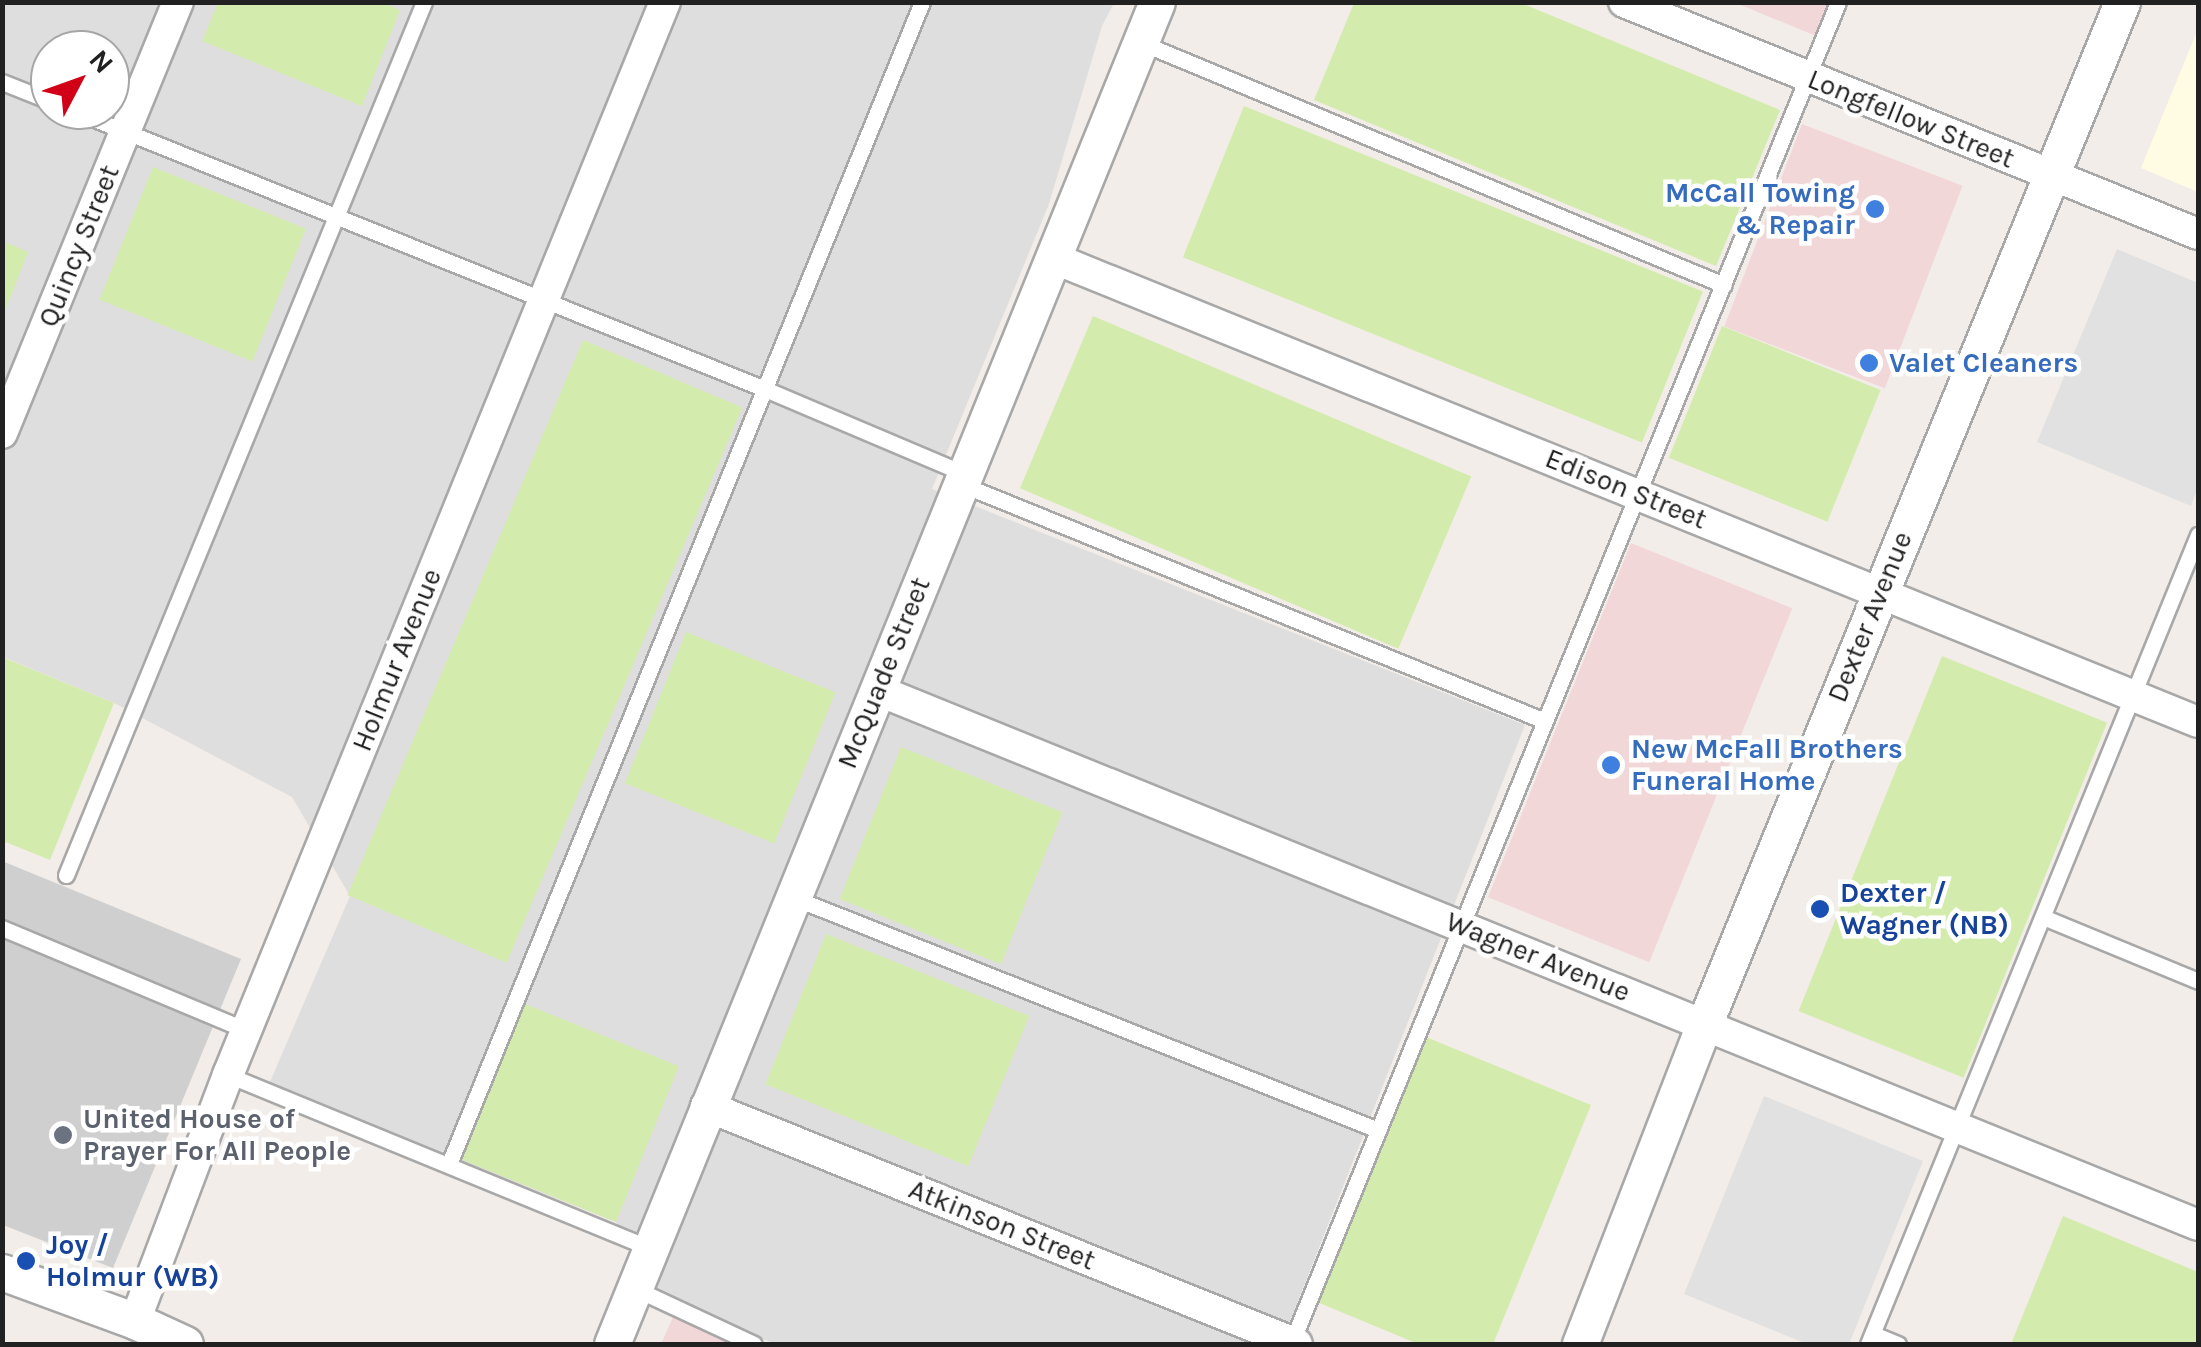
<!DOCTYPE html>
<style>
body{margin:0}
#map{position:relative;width:2201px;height:1347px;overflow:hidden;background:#f2ede8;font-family:Karla,sans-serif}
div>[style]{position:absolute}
.residential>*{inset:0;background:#dfdede}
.commercial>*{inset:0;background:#f2d7d9;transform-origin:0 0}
.education>*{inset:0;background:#fffce3}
.religious>*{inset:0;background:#cfcfcf}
.grass>*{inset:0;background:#d3ecad;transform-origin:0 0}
.parking>*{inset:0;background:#e1e1e1}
.roads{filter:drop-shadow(2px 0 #a8a8a8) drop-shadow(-2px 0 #a8a8a8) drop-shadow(0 2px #a8a8a8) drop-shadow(0 -2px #a8a8a8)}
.service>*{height:15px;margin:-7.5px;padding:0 7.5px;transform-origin:7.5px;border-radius:7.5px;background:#fff}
.minor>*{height:30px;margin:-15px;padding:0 15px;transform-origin:15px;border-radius:15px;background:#fff}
.tertiary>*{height:35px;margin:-17.5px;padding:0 17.5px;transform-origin:17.5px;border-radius:17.5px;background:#fff}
.dots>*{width:28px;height:28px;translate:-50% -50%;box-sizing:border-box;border:5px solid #fff;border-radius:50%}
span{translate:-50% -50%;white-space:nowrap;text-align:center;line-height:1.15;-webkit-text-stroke:9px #fff;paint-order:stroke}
.street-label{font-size:28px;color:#212121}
.shop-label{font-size:28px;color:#366cbe;font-weight:700}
.right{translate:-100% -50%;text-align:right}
.left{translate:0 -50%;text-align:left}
.transit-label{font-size:28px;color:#164399;font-weight:700}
.worship-label{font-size:28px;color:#5b616d;font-weight:700}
.frame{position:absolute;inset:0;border:5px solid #212121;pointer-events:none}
.north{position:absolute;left:30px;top:30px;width:100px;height:100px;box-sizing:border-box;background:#fff;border:2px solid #a6a6a6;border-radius:50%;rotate:49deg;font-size:28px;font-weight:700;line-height:40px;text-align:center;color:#212121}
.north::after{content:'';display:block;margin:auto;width:35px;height:45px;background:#d20017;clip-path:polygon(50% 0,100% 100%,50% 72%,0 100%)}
</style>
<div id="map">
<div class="residential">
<i style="clip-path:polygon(evenodd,2px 3px,1114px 3px,1102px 26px,1049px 204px,932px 489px,1525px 725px,1281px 1344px,775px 1344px,652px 1290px,616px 1222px,269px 1084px,350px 896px,292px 797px,114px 703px,3px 657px,2px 3px,50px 50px,110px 50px,110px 110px,50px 110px,50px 50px)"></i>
</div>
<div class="commercial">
<i style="clip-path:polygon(1736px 3px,1830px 3px,1816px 36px)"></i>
<i style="left:1802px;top:124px;width:172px;height:217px;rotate:21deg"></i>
<i style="left:1631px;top:543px;width:174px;height:382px;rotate:22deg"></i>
<i style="clip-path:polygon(673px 1317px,735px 1344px,661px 1344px)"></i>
</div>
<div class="education">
<i style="clip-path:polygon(2198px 29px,2198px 192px,2141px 168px)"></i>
</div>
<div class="religious">
<i style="clip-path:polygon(2px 861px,241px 959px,113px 1268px,3px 1225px)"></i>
</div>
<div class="grass">
<i style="clip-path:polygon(381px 2px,400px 10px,362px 106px,202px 41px,218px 3px)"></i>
<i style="clip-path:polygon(1521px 3px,1780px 110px,1716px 266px,1314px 100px,1354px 3px)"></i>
<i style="left:1244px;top:106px;width:495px;height:163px;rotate:22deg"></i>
<i style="left:153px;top:167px;width:165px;height:143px;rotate:22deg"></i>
<i style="clip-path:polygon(3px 241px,28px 252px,3px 316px)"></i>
<i style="left:1093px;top:316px;width:411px;height:187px;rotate:23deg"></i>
<i style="left:1722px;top:326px;width:171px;height:142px;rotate:22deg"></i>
<i style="left:583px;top:340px;width:173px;height:603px;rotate:23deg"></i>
<i style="left:686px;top:632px;width:161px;height:163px;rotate:22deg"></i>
<i style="left:1942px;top:656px;width:178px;height:383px;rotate:22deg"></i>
<i style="clip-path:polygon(2px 657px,114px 703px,50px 860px,3px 841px)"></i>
<i style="left:901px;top:747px;width:174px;height:164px;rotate:22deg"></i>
<i style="left:826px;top:934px;width:219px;height:162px;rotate:22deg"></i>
<i style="left:525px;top:1004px;width:166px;height:168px;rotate:22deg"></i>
<i style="clip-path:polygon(1426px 1037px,1591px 1105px,1493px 1344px,1418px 1344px,1317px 1302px)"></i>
<i style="clip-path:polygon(2063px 1216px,2198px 1272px,2198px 1344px,2011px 1344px)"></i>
</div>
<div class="parking">
<i style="clip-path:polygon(2117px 249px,2198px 283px,2198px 487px,2191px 506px,2037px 442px)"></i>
<i style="clip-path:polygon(1764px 1096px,1923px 1161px,1849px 1344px,1807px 1344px,1684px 1294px)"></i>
</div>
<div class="roads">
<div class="service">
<i style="left:1142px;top:43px;width:630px;rotate:22.58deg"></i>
<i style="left:2px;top:82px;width:52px;rotate:21.6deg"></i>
<i style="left:72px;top:110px;width:747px;rotate:21.93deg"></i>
<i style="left:765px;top:389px;width:217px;rotate:23deg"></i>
<i style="left:961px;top:484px;width:630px;rotate:22.09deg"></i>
<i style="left:66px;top:875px;width:944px;rotate:-67.7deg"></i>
<i style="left:792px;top:897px;width:631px;rotate:21.68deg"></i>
<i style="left:2043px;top:917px;width:168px;rotate:22.4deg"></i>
<i style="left:2px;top:928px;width:264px;rotate:22.7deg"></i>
<i style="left:228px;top:1075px;width:456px;rotate:22.3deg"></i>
<i style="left:449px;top:1164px;width:1255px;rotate:-67.85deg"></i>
<i style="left:634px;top:1288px;width:132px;rotate:25deg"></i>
<i style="left:1873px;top:1334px;width:27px;rotate:22deg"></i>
<i style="left:1291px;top:1344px;width:1449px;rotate:-67.82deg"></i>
<i style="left:1868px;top:1344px;width:874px;rotate:-67.81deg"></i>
</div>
<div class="minor">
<i style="left:1624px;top:2px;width:619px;rotate:22.01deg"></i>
<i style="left:1053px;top:258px;width:1235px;rotate:22.06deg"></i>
<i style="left:2px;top:433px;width:466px;rotate:-67.8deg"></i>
<i style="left:877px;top:690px;width:1425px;rotate:22.05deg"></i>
<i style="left:706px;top:1106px;width:637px;rotate:21.94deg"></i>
<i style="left:135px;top:1321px;width:263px;rotate:-69.3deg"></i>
<i style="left:228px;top:1075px;width:1159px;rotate:-67.84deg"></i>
</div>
<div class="tertiary">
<i style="left:2px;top:1272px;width:142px;rotate:20.2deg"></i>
<i style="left:135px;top:1321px;width:55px;rotate:24.7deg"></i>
<i style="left:612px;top:1344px;width:1448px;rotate:-67.9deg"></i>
<i style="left:1580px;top:1344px;width:342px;rotate:-68.8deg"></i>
<i style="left:1704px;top:1025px;width:1105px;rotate:-67.77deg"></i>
</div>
</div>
<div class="dots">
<i style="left:1875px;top:209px;background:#3f7fe0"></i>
<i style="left:1869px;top:363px;background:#3f7fe0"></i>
<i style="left:1611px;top:765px;background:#3f7fe0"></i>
<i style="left:1820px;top:909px;background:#1a4fb4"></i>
<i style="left:63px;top:1135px;background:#6b7280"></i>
<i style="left:26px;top:1261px;background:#1a4fb4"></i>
</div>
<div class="street-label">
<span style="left:1911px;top:119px;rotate:22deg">Longfellow Street</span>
<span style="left:79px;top:246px;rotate:-68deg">Quincy Street</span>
<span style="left:1626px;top:489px;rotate:22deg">Edison Street</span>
<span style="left:1870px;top:617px;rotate:-68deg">Dexter Avenue</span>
<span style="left:397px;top:660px;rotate:-68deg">Holmur Avenue</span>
<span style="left:884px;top:673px;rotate:-68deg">McQuade Street</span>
<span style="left:1538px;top:957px;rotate:22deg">Wagner Avenue</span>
<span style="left:1002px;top:1225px;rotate:22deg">Atkinson Street</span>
</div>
<div class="shop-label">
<span class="right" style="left:1855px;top:209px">McCall Towing<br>&amp; Repair</span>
<span class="left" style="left:1889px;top:363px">Valet Cleaners</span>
<span class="left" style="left:1631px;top:765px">New McFall Brothers<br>Funeral Home</span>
</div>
<div class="transit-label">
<span class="left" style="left:1840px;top:909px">Dexter /<br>Wagner (NB)</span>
<span class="left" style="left:46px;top:1261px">Joy /<br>Holmur (WB)</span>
</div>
<div class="worship-label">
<span class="left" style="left:83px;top:1135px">United House of<br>Prayer For All People</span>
</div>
<div class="frame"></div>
<div class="north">N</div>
</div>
